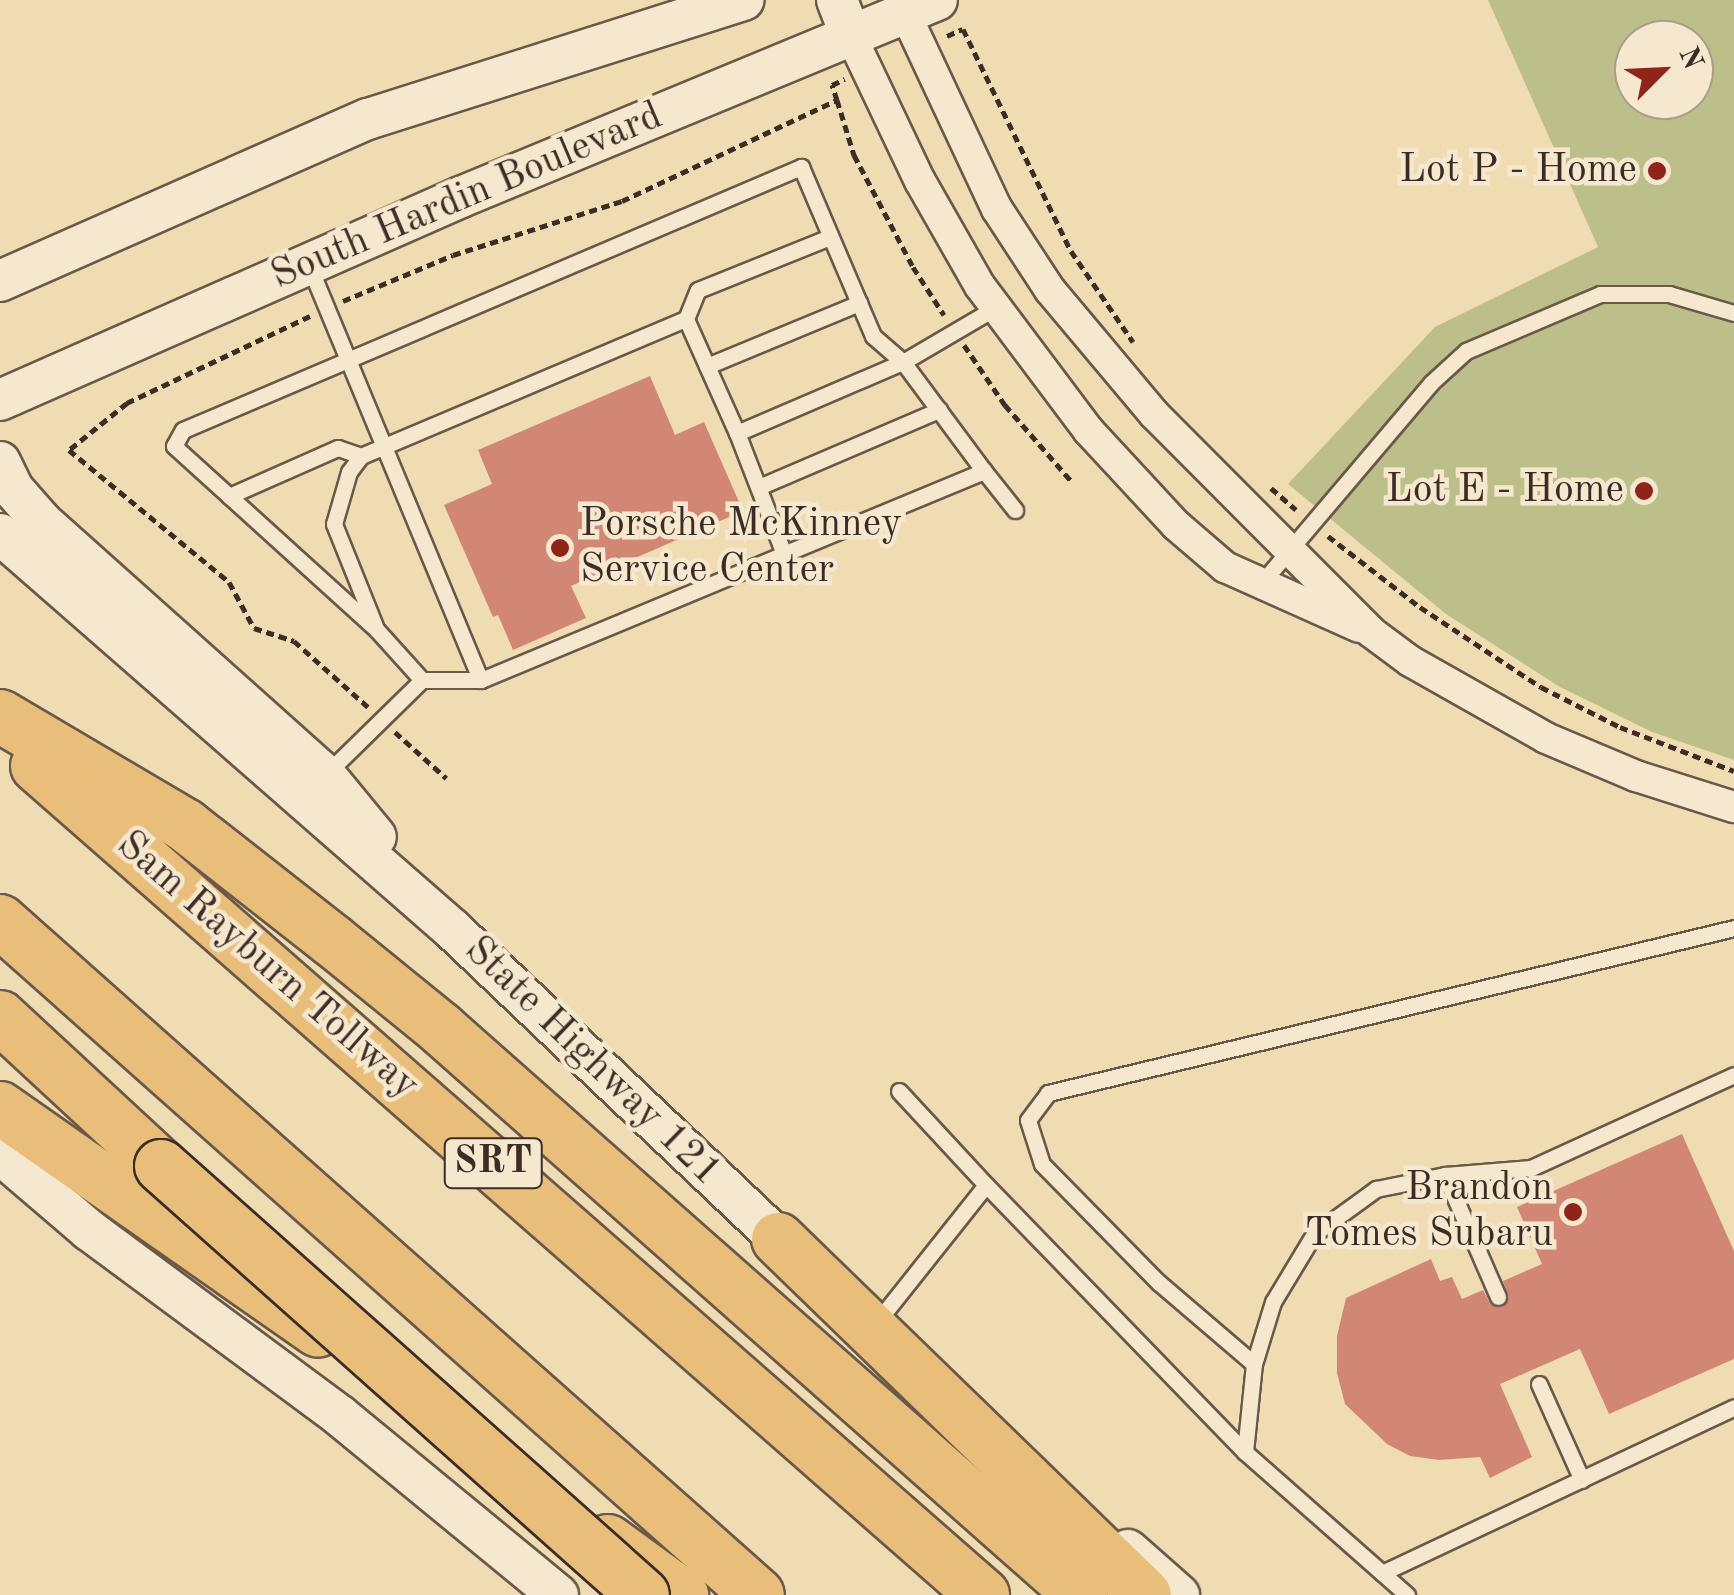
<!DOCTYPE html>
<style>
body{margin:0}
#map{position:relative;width:1734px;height:1595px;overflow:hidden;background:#f0dcb3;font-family:"Old Standard TT",serif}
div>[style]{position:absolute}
.green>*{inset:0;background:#bdbf8a}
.building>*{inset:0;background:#d18774}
.path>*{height:5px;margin-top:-2.5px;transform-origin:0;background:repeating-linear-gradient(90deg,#3d2c26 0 8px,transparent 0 13px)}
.roads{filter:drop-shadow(2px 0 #6a5849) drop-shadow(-2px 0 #6a5849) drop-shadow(0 2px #6a5849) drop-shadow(0 -2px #6a5849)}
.lane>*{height:15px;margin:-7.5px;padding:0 7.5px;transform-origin:7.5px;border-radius:7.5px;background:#f5e8ce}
.street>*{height:30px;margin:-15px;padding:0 15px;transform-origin:15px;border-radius:15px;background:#f5e8ce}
.secondary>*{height:40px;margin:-20px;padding:0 20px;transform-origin:20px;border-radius:20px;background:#f5e8ce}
.highway>*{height:52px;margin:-26px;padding:0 26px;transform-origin:26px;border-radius:26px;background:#e8be7a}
.bridges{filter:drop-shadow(2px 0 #3d2c26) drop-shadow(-2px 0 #3d2c26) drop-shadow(0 2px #3d2c26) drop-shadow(0 -2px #3d2c26)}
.highway-bridge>*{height:52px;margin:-26px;padding:0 26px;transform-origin:26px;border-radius:26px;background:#e8be7a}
.dots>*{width:28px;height:28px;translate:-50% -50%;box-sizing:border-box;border:5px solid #f5e8ce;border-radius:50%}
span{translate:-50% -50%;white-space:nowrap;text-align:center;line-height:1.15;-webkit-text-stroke:9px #f5e8ce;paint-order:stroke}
.shield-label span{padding:2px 8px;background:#f5e8ce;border:2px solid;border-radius:8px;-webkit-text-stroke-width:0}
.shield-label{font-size:38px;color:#3d2c26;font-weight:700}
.poi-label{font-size:40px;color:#3d2c26}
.right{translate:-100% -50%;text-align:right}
.left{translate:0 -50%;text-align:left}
.street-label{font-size:40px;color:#3d2c26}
.north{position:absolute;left:1614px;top:20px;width:100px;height:100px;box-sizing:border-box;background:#f5e8ce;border:2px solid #ab9d8b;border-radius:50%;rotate:66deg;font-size:28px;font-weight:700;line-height:40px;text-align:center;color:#3d2c26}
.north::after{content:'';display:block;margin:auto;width:35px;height:45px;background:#8f2418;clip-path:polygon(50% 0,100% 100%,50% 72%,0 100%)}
</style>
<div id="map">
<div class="green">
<i style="clip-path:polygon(evenodd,1488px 0,1734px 0,1734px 760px,1652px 732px,1560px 687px,1446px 614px,1288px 484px,1435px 327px,1598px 247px,1488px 0,1634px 40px,1694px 40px,1694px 100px,1634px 100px,1634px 40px)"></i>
</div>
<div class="building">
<i style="clip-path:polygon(650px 376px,675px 435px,704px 422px,743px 511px,571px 586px,586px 618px,513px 650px,498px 615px,493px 617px,444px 505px,492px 484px,478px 450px)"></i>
<i style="clip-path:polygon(1682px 1134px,1734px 1251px,1734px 1359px,1609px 1414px,1580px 1349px,1500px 1384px,1532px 1457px,1490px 1478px,1480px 1457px,1439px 1460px,1410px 1456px,1387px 1444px,1345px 1404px,1337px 1373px,1337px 1336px,1346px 1298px,1431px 1259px,1440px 1281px,1452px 1277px,1462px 1299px,1483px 1290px,1491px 1305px,1503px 1307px,1509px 1297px,1503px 1281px,1542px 1264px,1517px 1207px)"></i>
</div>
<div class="path">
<i style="left:947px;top:36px;width:17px;rotate:-24deg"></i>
<i style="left:963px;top:29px;width:247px;rotate:64.1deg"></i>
<i style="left:1071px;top:251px;width:110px;rotate:55.7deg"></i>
<i style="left:837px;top:100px;width:58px;rotate:72.8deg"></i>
<i style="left:854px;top:155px;width:127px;rotate:62.2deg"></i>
<i style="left:913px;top:267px;width:57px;rotate:57.1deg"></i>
<i style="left:343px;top:301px;width:119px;rotate:-22.7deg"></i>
<i style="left:453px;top:255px;width:177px;rotate:-17.7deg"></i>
<i style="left:622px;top:201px;width:238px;rotate:-25.2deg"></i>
<i style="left:837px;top:100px;width:16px;rotate:-108deg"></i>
<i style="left:832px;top:85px;width:14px;rotate:-25deg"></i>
<i style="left:310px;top:316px;width:203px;rotate:154.6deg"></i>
<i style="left:127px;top:403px;width:75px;rotate:141deg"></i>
<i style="left:69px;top:450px;width:207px;rotate:39.5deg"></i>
<i style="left:229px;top:582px;width:52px;rotate:61.5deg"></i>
<i style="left:254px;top:628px;width:42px;rotate:18deg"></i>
<i style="left:294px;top:641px;width:99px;rotate:41.7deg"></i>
<i style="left:964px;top:345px;width:73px;rotate:55.7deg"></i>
<i style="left:1005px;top:405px;width:102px;rotate:49deg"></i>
<i style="left:1271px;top:488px;width:33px;rotate:41deg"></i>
<i style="left:1328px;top:536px;width:116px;rotate:37.7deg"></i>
<i style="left:1420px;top:607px;width:145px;rotate:33.5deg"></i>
<i style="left:1541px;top:687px;width:89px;rotate:26.9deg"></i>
<i style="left:1620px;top:727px;width:122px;rotate:21.1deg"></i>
<i style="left:395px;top:732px;width:69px;rotate:42deg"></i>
</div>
<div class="roads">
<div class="lane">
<i style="left:310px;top:268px;width:446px;rotate:67.5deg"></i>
<i style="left:481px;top:680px;width:59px;rotate:180deg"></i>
<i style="left:422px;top:680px;width:136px;rotate:135.6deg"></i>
<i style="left:686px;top:319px;width:31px;rotate:-68deg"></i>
<i style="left:698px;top:290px;width:142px;rotate:-21.9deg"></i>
<i style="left:707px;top:366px;width:165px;rotate:-22.5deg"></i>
<i style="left:361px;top:456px;width:20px;rotate:127deg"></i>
<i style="left:349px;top:472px;width:54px;rotate:106.1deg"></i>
<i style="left:334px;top:524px;width:110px;rotate:68.1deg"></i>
<i style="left:984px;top:471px;width:50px;rotate:51.5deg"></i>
<i style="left:759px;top:487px;width:196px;rotate:-23.2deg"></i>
<i style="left:229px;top:496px;width:119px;rotate:-23.8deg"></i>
<i style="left:338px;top:448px;width:24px;rotate:19deg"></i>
<i style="left:361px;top:456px;width:353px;rotate:-22.9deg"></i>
<i style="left:686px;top:319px;width:125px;rotate:65.9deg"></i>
<i style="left:737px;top:433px;width:181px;rotate:-23.2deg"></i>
<i style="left:903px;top:362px;width:107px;rotate:-30.4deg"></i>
<i style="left:1259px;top:586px;width:266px;rotate:-49.7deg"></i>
<i style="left:1431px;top:383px;width:47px;rotate:-42.4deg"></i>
<i style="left:1466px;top:351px;width:146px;rotate:-23deg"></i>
<i style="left:1600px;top:294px;width:69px"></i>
<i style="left:1669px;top:294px;width:68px;rotate:16.3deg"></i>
<i style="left:422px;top:680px;width:67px;rotate:-132deg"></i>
<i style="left:377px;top:630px;width:274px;rotate:-137.8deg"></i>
<i style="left:174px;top:446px;width:18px;rotate:-61deg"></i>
<i style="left:183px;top:430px;width:672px;rotate:-23.05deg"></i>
<i style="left:801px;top:167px;width:184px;rotate:66.9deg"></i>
<i style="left:873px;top:336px;width:40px;rotate:41deg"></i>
<i style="left:903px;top:362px;width:136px;rotate:53.4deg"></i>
<i style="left:984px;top:471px;width:217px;rotate:157.5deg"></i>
<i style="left:784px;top:554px;width:130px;rotate:-111.2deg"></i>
<i style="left:481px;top:680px;width:328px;rotate:-22.6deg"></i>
<i style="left:1445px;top:1175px;width:133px;rotate:66.5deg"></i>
<i style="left:986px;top:1185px;width:372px;rotate:45.9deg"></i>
<i style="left:1245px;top:1452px;width:216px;rotate:41.4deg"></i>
<i style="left:877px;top:1322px;width:175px;rotate:-51.5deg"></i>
<i style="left:986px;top:1185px;width:128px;rotate:-132.8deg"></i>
<i style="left:1254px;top:1364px;width:125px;rotate:-139.5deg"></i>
<i style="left:1159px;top:1283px;width:167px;rotate:-134.5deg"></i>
<i style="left:1042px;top:1164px;width:46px;rotate:-107.7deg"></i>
<i style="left:1028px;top:1120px;width:34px;rotate:-53deg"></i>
<i style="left:1048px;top:1093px;width:706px;rotate:-13.52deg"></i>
<i style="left:1539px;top:1384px;width:105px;rotate:65.9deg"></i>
<i style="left:1245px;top:1452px;width:88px;rotate:-84.2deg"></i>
<i style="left:1254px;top:1364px;width:65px;rotate:-73deg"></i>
<i style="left:1273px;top:1302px;width:79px;rotate:-58.9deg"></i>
<i style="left:1314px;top:1234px;width:77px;rotate:-36deg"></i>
<i style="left:1376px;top:1189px;width:70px;rotate:-11.5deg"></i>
<i style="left:1445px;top:1175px;width:86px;rotate:-4.7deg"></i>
<i style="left:1531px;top:1168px;width:223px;rotate:-24.6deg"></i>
<i style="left:1382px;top:1573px;width:389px;rotate:-25.2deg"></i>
</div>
<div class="street">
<i style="left:905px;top:13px;width:217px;rotate:64.9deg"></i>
<i style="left:997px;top:209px;width:97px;rotate:56.8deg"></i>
<i style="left:1050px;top:290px;width:162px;rotate:50deg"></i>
<i style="left:1154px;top:414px;width:308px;rotate:45.1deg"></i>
<i style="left:1371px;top:632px;width:49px;rotate:36.6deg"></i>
<i style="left:1410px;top:661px;width:156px;rotate:29.5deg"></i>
<i style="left:1546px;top:738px;width:98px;rotate:22.9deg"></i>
<i style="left:1636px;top:776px;width:103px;rotate:17.6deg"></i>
<i style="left:851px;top:36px;width:161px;rotate:64.6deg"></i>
<i style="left:920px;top:181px;width:121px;rotate:60.3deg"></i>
<i style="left:980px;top:286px;width:180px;rotate:53.1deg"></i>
<i style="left:1088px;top:430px;width:129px;rotate:47.2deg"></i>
<i style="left:1176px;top:525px;width:65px;rotate:40.6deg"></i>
<i style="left:1225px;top:567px;width:147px;rotate:24.1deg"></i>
</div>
<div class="secondary">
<i style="left:837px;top:0;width:39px;rotate:69deg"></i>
<i style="left:0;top:281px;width:402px;rotate:-23.8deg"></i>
<i style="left:368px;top:119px;width:394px;rotate:-17.6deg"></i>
<i style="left:0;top:400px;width:504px;rotate:-23.77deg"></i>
<i style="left:461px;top:197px;width:515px;rotate:-22.48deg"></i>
<i style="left:0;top:462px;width:30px;rotate:64deg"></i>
<i style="left:13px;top:489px;width:44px;rotate:48.7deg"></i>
<i style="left:42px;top:522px;width:380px;rotate:41.8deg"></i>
<i style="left:325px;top:775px;width:80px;rotate:50.6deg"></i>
<i style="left:0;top:534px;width:600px;rotate:41.15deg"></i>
<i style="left:452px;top:929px;width:475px;rotate:43.5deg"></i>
<i style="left:0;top:1154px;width:117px;rotate:40.5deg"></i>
<i style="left:89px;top:1230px;width:312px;rotate:36.5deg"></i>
<i style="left:340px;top:1416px;width:282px;rotate:39.4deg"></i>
<i style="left:1128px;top:1550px;width:68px;rotate:41.4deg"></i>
</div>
<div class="highway">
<i style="left:0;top:716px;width:215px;rotate:30.5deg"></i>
<i style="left:185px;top:825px;width:188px;rotate:38.1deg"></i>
<i style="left:333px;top:941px;width:138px;rotate:39.1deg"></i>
<i style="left:440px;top:1028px;width:856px;rotate:41.49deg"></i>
<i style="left:37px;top:766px;width:1258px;rotate:41.23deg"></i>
<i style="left:0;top:921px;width:1014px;rotate:41.64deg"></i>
<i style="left:0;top:1017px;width:219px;rotate:42.8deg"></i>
<i style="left:0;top:1108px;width:388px;rotate:35deg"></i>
<i style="left:778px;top:1239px;width:511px;rotate:44.13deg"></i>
<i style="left:608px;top:1541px;width:92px;rotate:36.1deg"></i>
</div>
</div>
<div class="bridges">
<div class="highway-bridge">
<i style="left:161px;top:1166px;width:645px;rotate:41.67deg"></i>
</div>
</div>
<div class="dots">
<i style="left:1657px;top:171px;background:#8f2418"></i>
<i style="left:1644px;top:491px;background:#8f2418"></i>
<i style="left:560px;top:548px;background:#8f2418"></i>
<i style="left:1573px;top:1212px;background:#8f2418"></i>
</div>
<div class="shield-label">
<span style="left:493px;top:1163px">SRT</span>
</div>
<div class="poi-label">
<span class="right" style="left:1637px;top:171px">Lot P - Home</span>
<span class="right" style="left:1624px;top:491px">Lot E - Home</span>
<span class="left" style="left:580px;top:548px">Porsche McKinney<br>Service Center</span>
<span class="right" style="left:1553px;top:1212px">Brandon<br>Tomes Subaru</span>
</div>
<div class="street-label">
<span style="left:467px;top:197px;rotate:-23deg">South Hardin Boulevard</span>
<span style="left:267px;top:966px;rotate:41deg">Sam Rayburn Tollway</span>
<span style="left:592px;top:1062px;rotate:44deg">State Highway 121</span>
</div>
<div class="north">N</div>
</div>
